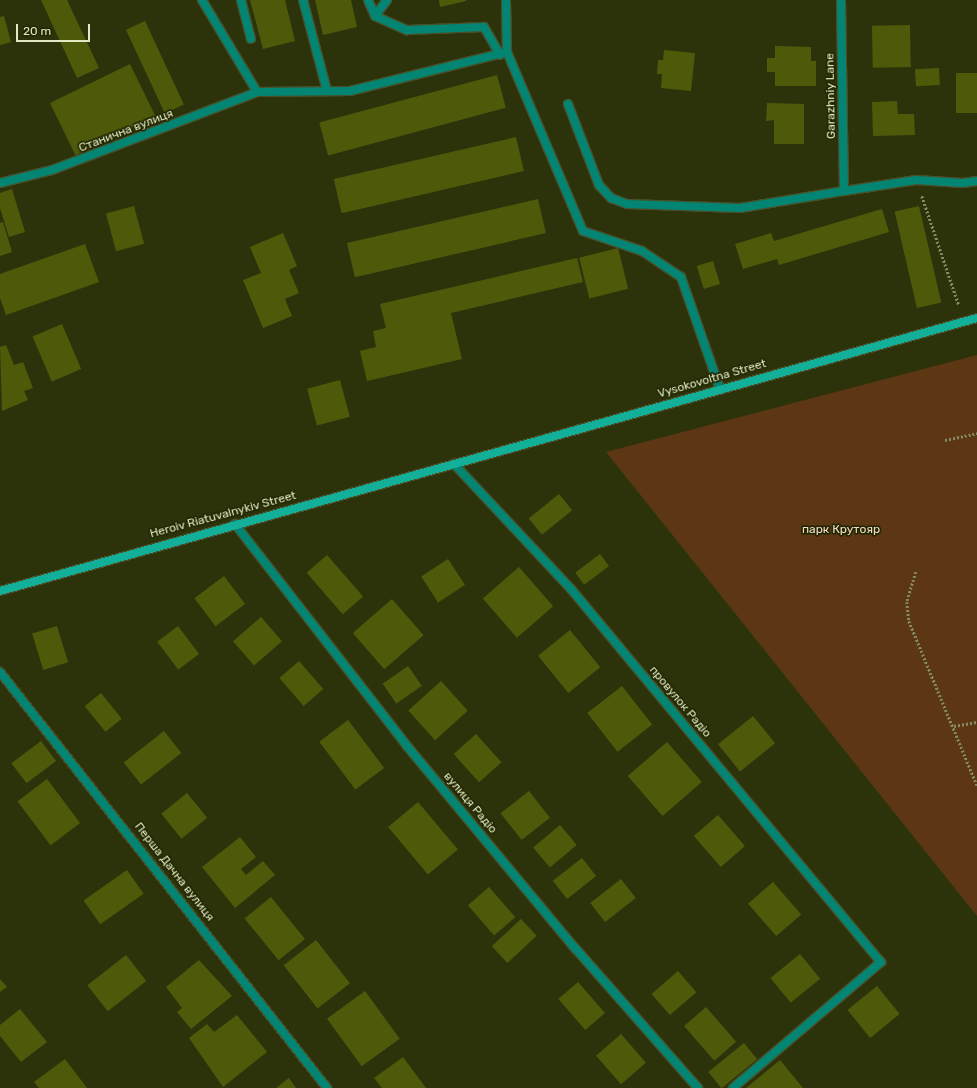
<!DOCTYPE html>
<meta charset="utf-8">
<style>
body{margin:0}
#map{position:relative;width:977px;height:1088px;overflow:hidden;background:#2c330b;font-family:Rubik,sans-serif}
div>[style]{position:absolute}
.green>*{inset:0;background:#5d3614}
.building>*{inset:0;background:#4e5a0a;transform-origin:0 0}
.path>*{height:2.5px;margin-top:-1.25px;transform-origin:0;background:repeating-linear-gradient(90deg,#838b64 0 2px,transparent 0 4px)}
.roads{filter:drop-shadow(1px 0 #495029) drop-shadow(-1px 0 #495029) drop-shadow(0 1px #495029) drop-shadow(0 -1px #495029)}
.service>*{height:8px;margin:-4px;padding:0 4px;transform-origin:4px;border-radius:4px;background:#038573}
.minor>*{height:8px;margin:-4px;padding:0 4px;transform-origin:4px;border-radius:4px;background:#038573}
.secondary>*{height:8px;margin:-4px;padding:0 4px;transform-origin:4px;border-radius:4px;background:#13b099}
span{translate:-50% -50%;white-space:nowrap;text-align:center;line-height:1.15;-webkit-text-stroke:3.5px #222801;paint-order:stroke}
.street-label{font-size:12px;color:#e0e9c4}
.park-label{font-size:12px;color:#f4dac7}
.scale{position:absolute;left:16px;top:24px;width:74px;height:18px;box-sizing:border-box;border:2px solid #e0e9c4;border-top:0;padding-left:5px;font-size:12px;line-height:14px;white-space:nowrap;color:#e0e9c4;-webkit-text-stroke:3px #222801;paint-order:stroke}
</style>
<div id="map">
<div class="green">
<i style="clip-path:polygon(977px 355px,977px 916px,606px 452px)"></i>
</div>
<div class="building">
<i style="clip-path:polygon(41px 0,67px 0,99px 68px,77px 78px)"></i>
<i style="clip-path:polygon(250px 0,285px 0,295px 41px,263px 49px)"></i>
<i style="clip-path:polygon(315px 0,351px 0,357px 27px,323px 35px)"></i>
<i style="clip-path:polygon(439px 0,466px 0,466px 1px,440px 7px)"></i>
<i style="clip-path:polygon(4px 16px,11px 42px,0 45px,0 17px)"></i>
<i style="left:145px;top:21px;width:92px;height:21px;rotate:65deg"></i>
<i style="left:910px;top:25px;width:42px;height:38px;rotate:89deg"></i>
<i style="clip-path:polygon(775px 46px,811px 47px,811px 61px,816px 61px,816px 86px,775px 86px,775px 72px,767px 72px,767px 58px,775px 58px)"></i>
<i style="clip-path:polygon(664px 50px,695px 53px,691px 91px,661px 88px,662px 74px,657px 74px,658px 60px,663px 60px)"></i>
<i style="left:130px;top:64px;width:58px;height:89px;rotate:64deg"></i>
<i style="left:939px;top:68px;width:17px;height:24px;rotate:87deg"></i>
<i style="left:956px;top:73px;width:21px;height:40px"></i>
<i style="left:497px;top:75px;width:34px;height:184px;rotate:75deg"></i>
<i style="clip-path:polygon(897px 101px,898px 114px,914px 114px,915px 135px,873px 136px,872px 102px)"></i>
<i style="clip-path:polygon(767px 103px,804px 104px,804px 144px,774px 144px,774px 120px,766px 121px)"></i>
<i style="left:516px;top:137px;width:35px;height:187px;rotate:77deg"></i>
<i style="clip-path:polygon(12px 189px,25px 232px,9px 237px,0 208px,0 193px)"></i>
<i style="left:538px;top:199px;width:35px;height:196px;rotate:77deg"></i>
<i style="left:134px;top:206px;width:39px;height:29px;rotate:75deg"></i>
<i style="left:919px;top:206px;width:99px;height:25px;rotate:77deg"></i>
<i style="clip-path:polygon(882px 209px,889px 232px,779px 265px,777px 259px,743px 269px,735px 244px,771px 233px,774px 241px)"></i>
<i style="clip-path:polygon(3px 222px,12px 252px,0 256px,0 223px)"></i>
<i style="clip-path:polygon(283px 233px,297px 266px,289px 270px,299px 293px,285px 299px,292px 316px,263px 328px,243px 280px,261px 273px,250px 247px)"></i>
<i style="clip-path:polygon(85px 244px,99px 282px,6px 315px,0 298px,0 274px)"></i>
<i style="left:618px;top:248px;width:42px;height:40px;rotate:76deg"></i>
<i style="clip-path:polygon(577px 258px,583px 282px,451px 313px,462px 359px,367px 381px,360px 351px,376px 347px,373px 331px,386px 328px,380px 304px)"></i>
<i style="left:713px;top:261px;width:24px;height:17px;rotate:73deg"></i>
<i style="left:62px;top:324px;width:49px;height:32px;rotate:67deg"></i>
<i style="clip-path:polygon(6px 345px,14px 365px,23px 362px,33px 388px,24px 391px,28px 400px,2px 411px,0 347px)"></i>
<i style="left:340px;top:380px;width:38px;height:34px;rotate:75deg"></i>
<i style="left:559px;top:494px;width:21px;height:39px;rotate:51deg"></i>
<i style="left:600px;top:554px;width:15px;height:31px;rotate:53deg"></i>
<i style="left:327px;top:555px;width:55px;height:27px;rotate:49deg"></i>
<i style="left:448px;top:559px;width:31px;height:32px;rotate:57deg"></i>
<i style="left:519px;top:567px;width:52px;height:48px;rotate:49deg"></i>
<i style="left:224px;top:576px;width:35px;height:37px;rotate:53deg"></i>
<i style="left:392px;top:599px;width:48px;height:52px;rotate:49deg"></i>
<i style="left:261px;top:617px;width:32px;height:37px;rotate:49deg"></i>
<i style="left:57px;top:626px;width:38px;height:26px;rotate:73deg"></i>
<i style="left:178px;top:626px;width:35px;height:26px;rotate:53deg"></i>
<i style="left:570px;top:630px;width:48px;height:41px;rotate:51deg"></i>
<i style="left:299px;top:661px;width:37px;height:26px;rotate:49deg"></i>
<i style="left:408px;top:666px;width:24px;height:31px;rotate:55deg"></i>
<i style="left:441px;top:681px;width:40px;height:44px;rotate:48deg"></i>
<i style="left:622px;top:686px;width:49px;height:44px;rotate:52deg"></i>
<i style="left:101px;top:693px;width:33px;height:21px;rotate:51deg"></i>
<i style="left:753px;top:716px;width:35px;height:45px;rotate:51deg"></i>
<i style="left:348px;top:720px;width:60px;height:36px;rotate:53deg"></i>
<i style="left:164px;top:731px;width:28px;height:51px;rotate:52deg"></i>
<i style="left:476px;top:734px;width:38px;height:30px;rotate:48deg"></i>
<i style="left:41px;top:741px;width:25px;height:37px;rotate:53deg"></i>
<i style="left:667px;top:742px;width:53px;height:52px;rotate:49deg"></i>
<i style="left:47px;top:779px;width:55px;height:37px;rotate:53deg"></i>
<i style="left:529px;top:791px;width:34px;height:36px;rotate:52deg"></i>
<i style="left:187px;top:793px;width:32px;height:33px;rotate:51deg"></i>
<i style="left:418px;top:802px;width:62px;height:39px;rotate:50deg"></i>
<i style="left:718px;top:815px;width:41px;height:32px;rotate:49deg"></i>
<i style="left:560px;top:825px;width:26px;height:35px;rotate:50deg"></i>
<i style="clip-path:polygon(240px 837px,256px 857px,241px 869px,246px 875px,263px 861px,275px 875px,235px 908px,202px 867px)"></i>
<i style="left:582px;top:858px;width:23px;height:37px;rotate:52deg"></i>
<i style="left:127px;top:870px;width:29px;height:53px;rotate:55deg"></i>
<i style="left:621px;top:879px;width:24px;height:39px;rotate:52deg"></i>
<i style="left:773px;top:882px;width:43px;height:33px;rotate:49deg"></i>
<i style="left:489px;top:887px;width:40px;height:28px;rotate:49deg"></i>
<i style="left:271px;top:897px;width:54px;height:34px;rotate:51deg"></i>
<i style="left:521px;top:919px;width:23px;height:40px;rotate:47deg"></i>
<i style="left:316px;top:940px;width:55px;height:41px;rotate:52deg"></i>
<i style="left:800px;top:954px;width:32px;height:38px;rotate:51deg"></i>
<i style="left:126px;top:955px;width:33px;height:49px;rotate:52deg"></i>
<i style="clip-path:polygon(199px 960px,232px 996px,191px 1029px,177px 1012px,182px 1008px,166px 987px)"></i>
<i style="left:678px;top:971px;width:28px;height:35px;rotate:49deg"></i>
<i style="clip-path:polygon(0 979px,7px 987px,0 992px)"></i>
<i style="left:578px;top:982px;width:41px;height:26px;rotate:49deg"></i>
<i style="left:877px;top:986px;width:36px;height:38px;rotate:51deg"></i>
<i style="left:365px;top:991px;width:59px;height:47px;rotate:54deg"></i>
<i style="left:706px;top:1007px;width:46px;height:29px;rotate:49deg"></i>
<i style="clip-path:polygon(20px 1009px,47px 1042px,21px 1062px,0 1036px,0 1025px)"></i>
<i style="clip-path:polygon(237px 1015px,267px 1052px,223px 1087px,189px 1038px,207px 1024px,214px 1032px)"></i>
<i style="left:621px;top:1034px;width:38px;height:33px;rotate:49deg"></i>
<i style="left:744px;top:1043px;width:21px;height:46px;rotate:51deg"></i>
<i style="clip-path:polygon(403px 1057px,426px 1088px,382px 1088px,374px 1078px)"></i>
<i style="clip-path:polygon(65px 1059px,87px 1088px,39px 1088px,34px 1082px)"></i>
<i style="clip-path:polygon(780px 1060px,803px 1088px,746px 1088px)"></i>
<i style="clip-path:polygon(289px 1078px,296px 1088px,276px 1088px)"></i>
</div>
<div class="path">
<i style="left:922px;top:196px;width:115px;rotate:71.3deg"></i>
<i style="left:945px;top:440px;width:33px;rotate:-12deg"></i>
<i style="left:916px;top:572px;width:31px;rotate:107deg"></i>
<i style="left:907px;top:602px;width:19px;rotate:84deg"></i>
<i style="left:909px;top:621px;width:178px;rotate:67.5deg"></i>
<i style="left:954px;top:726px;width:23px;rotate:-10deg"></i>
</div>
<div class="roads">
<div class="service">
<i style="left:202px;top:0;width:107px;rotate:59.1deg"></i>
<i style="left:257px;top:92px;width:93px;rotate:-0.6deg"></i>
<i style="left:350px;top:91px;width:162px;rotate:-14deg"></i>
<i style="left:507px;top:52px;width:194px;rotate:67deg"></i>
<i style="left:583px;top:231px;width:62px;rotate:18.7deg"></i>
<i style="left:642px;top:251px;width:47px;rotate:33.7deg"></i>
<i style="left:681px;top:277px;width:119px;rotate:70.8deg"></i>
<i style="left:241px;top:0;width:40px;rotate:75.6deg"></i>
<i style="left:303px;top:0;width:94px;rotate:75.2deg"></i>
<i style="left:368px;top:0;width:17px;rotate:66deg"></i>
<i style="left:375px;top:16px;width:35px;rotate:24deg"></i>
<i style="left:407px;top:30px;width:77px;rotate:-2.2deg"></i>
<i style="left:484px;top:27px;width:32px;rotate:60deg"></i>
<i style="left:506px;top:0;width:52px;rotate:88.9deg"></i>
<i style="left:375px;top:16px;width:20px;rotate:-53deg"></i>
<i style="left:568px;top:104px;width:87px;rotate:69.1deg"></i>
<i style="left:599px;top:185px;width:18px;rotate:47deg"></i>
<i style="left:611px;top:198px;width:17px;rotate:21deg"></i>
<i style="left:627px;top:204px;width:113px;rotate:2deg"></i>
<i style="left:740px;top:208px;width:105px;rotate:-9.3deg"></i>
</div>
<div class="minor">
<i style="left:841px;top:0;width:191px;rotate:89.1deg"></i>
<i style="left:844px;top:191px;width:73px;rotate:-8.7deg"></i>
<i style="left:916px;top:180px;width:47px;rotate:3.7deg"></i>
<i style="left:963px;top:183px;width:14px;rotate:-8deg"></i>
<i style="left:0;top:183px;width:54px;rotate:-14deg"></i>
<i style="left:52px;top:170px;width:219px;rotate:-20.8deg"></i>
<i style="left:454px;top:464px;width:171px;rotate:46.9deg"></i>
<i style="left:571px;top:589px;width:485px;rotate:50.3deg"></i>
<i style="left:881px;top:962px;width:194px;rotate:139.6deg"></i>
<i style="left:235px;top:524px;width:281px;rotate:52.2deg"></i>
<i style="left:407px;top:746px;width:263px;rotate:50.3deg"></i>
<i style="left:575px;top:948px;width:186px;rotate:48.7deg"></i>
<i style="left:0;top:672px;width:529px;rotate:51.83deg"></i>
</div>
<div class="secondary">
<i style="left:0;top:591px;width:1014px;rotate:-15.61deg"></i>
</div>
</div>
<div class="street-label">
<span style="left:831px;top:96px;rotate:-91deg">Garazhniy Lane</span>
<span style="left:126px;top:131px;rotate:-21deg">Станична вулиця</span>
<span style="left:712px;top:379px;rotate:-16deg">Vysokovoltna Street</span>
<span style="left:223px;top:515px;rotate:-15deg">Heroiv Riatuvalnykiv Street</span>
<span style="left:680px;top:702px;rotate:50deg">провулок Радіо</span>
<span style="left:470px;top:803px;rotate:50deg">вулиця Радіо</span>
<span style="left:174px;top:872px;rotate:52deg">Перша Дачна вулиця</span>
</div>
<div class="park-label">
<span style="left:841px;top:530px">парк Крутояр</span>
</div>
<div class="scale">20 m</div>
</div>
